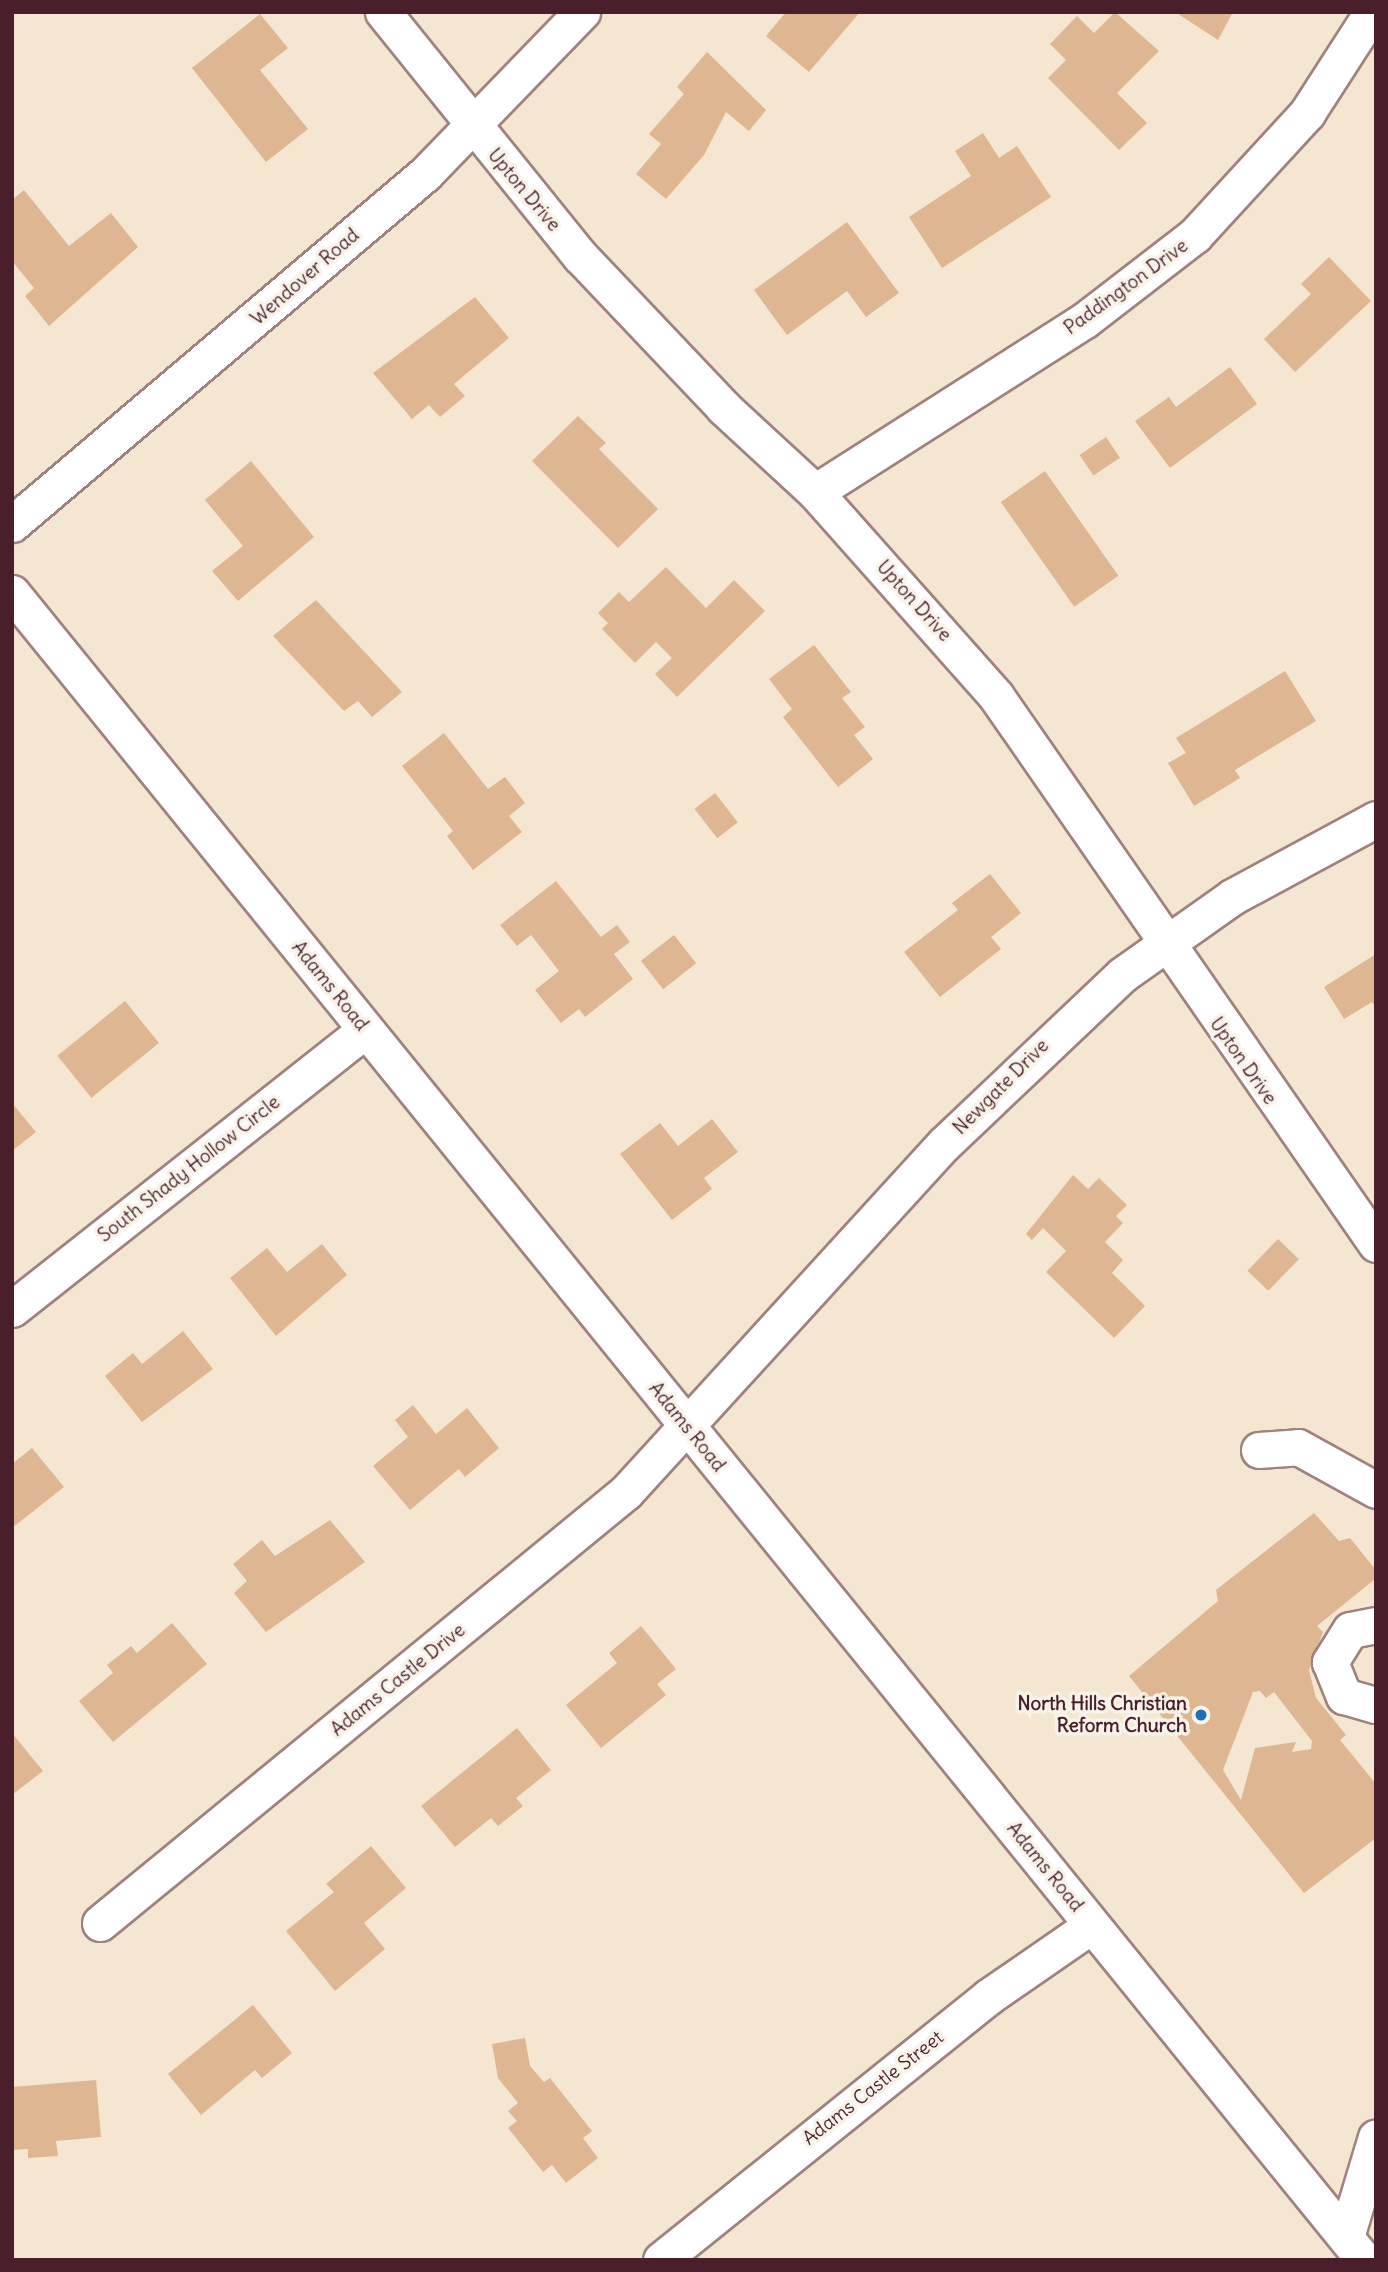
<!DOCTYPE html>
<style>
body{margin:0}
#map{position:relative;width:1388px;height:2272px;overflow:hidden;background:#f4e6d0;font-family:Delius,sans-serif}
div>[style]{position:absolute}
.building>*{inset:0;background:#dfb692;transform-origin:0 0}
.roads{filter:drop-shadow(2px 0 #9f827e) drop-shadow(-2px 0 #9f827e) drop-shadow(0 2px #9f827e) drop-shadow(0 -2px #9f827e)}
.minor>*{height:35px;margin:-17.5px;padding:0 17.5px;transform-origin:17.5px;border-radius:17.5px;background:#fff}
.dots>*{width:19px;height:19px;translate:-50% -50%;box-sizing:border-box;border:4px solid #f7f3e8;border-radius:50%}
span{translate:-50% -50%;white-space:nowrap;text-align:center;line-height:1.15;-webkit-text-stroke:7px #f7f3e8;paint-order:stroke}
.street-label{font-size:19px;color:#4a1f2b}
.poi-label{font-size:19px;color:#4a1f2b;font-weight:700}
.right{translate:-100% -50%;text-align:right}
.frame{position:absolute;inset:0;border:14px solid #4a1f2b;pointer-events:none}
</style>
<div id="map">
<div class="building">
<i style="clip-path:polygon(786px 12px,860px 12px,809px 72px,766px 36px)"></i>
<i style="clip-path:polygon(1115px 12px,1159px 51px,1117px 93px,1147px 123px,1119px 150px,1048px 78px,1066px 60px,1050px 44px,1077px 16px,1094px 33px)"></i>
<i style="clip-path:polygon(1175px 12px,1233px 12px,1218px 40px)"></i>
<i style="clip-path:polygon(260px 14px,288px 48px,260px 70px,308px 129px,266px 162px,192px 68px)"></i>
<i style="clip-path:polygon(707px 52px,766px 110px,749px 131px,726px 112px,704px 155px,666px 199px,636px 174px,661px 144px,649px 134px,684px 94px,677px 87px)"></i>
<i style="clip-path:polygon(983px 133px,999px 158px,1017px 146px,1051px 197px,942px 268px,909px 217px,971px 176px,955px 151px)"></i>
<i style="clip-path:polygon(24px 190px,69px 246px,111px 213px,138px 247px,49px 326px,25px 296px,34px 288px,12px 261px,12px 200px)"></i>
<i style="clip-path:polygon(847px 222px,899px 293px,866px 317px,847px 291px,787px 335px,754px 290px)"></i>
<i style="clip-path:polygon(1329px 257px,1371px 301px,1295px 372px,1264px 339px,1311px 294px,1301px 284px)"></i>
<i style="clip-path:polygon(475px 297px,509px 338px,454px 384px,465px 396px,440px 417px,429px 405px,412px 419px,373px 373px)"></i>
<i style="clip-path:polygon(1230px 367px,1257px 404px,1170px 468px,1135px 421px,1169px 397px,1176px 407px)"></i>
<i style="clip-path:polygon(578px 416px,606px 443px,599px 449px,658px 509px,618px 548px,532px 461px)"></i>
<i style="left:1106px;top:437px;width:25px;height:32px;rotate:56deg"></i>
<i style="clip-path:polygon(251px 461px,314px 537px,238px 601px,212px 571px,243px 546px,205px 500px)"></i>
<i style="left:1045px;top:471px;width:128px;height:54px;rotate:55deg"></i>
<i style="clip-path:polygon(666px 567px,706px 608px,734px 580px,765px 611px,677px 697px,655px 674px,672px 658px,656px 642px,635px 663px,602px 629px,608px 623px,598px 613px,619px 592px,629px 602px)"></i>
<i style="clip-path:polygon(316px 600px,402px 692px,372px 717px,358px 701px,344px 711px,273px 636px)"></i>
<i style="clip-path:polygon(814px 645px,851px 692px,842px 698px,865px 727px,854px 735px,873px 759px,838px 787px,783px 717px,792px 709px,769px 679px)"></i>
<i style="clip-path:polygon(1285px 671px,1316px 721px,1235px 770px,1240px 778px,1194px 806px,1168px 763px,1186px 753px,1176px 738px)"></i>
<i style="clip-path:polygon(444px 733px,488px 789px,505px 777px,525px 803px,509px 816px,522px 832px,473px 870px,447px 836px,453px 831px,402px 766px)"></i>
<i style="left:715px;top:793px;width:37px;height:26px;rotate:52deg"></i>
<i style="clip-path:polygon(990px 874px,1021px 913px,991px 937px,1001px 949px,940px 997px,904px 952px,958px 910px,952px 903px)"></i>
<i style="clip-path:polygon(556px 881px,601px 937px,617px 925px,630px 942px,614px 954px,633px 979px,585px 1017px,579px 1009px,561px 1023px,535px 990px,559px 971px,531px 935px,517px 946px,500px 925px)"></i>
<i style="left:674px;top:935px;width:36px;height:42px;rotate:52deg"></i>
<i style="clip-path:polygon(1376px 954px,1376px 1008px,1372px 1002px,1344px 1019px,1324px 987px)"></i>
<i style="left:125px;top:1001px;width:54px;height:87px;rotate:51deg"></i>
<i style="clip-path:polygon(12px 1103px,36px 1132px,12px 1151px)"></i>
<i style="clip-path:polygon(712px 1119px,738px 1152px,704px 1178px,712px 1189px,672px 1220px,620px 1154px,660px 1123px,678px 1146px)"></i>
<i style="clip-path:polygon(1073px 1175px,1088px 1189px,1099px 1178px,1127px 1205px,1116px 1216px,1123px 1223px,1105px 1242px,1123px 1260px,1112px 1273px,1145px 1306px,1114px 1338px,1046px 1272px,1066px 1251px,1043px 1228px,1032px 1240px,1026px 1234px)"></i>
<i style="left:1278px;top:1239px;width:29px;height:44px;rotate:44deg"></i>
<i style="clip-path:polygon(322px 1244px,347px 1275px,276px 1336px,230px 1278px,267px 1248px,287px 1272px)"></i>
<i style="clip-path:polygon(183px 1331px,213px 1369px,142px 1422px,105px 1376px,133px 1353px,142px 1364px)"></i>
<i style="clip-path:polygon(413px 1405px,436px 1434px,467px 1408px,499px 1448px,465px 1477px,459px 1469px,410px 1510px,373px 1466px,408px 1437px,395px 1420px)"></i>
<i style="clip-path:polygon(32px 1448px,64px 1487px,12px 1528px,12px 1464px)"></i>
<i style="clip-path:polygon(evenodd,1314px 1513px,1339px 1541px,1350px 1538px,1376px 1570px,1375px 1579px,1317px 1626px,1323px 1632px,1309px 1670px,1316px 1698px,1346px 1735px,1340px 1740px,1376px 1784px,1376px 1838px,1304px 1893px,1129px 1676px,1218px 1601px,1216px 1590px,1314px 1513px,1260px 1691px,1266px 1698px,1274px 1692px,1312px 1741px,1311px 1749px,1292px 1752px,1296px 1742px,1255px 1748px,1241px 1800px,1223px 1770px,1253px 1692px,1260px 1691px)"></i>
<i style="clip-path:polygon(330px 1520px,365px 1562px,266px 1632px,234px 1593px,247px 1581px,233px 1564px,262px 1540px,275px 1556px)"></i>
<i style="clip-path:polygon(172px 1623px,207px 1664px,113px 1742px,79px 1701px,113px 1673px,107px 1665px,131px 1646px,137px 1653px)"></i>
<i style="clip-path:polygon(641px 1626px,676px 1669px,657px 1684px,666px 1695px,601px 1748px,566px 1705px,617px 1663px,609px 1653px)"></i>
<i style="clip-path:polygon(517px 1728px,551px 1770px,516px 1798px,523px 1806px,498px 1826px,491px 1818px,455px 1847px,421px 1806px)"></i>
<i style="clip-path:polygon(12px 1733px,43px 1771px,12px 1795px)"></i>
<i style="clip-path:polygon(371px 1846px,406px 1888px,364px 1923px,385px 1949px,335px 1991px,286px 1931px,334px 1892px,326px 1884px)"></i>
<i style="clip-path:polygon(253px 2005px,292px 2053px,262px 2078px,255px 2070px,201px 2115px,168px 2074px)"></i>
<i style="clip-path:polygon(525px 2038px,530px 2066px,544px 2082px,550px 2078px,592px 2131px,583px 2138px,598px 2158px,566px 2183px,552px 2165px,543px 2172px,508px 2128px,517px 2121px,508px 2111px,518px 2103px,498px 2078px,492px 2044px)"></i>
<i style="clip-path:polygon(96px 2080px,101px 2137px,56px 2141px,58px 2156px,28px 2158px,28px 2149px,12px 2150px,12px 2087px)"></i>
</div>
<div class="roads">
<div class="minor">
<i style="left:383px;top:12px;width:314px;rotate:51.1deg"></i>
<i style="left:580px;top:256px;width:209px;rotate:46.5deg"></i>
<i style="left:724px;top:408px;width:124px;rotate:42.7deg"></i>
<i style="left:815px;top:492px;width:273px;rotate:48.4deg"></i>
<i style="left:996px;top:696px;width:667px;rotate:55.26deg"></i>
<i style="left:815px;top:492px;width:320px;rotate:-32.5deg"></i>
<i style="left:1085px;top:320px;width:139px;rotate:-37.7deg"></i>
<i style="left:1195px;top:235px;width:166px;rotate:-47.4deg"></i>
<i style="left:1307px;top:113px;width:120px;rotate:-57.2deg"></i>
<i style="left:12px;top:524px;width:541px;rotate:-40.28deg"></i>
<i style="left:425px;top:174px;width:226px;rotate:-45.9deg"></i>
<i style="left:12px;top:593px;width:2146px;rotate:50.96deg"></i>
<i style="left:12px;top:1309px;width:450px;rotate:-38.3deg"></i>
<i style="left:1259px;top:1450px;width:39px;rotate:-4deg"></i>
<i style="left:1298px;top:1447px;width:89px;rotate:28.9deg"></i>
<i style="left:1376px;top:1625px;width:26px;rotate:169deg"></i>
<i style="left:1350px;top:1630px;width:38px;rotate:122deg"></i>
<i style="left:1330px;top:1662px;width:37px;rotate:68deg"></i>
<i style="left:1344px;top:1696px;width:33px;rotate:16deg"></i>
<i style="left:100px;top:1923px;width:680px;rotate:-39.33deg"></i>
<i style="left:626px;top:1492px;width:471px;rotate:-47.6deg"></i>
<i style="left:944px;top:1144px;width:245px;rotate:-43.5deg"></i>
<i style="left:1122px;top:975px;width:135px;rotate:-35.3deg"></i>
<i style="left:1232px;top:897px;width:164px;rotate:-28.4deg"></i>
<i style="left:1346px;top:2237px;width:104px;rotate:-73.3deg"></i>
<i style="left:661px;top:2260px;width:420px;rotate:-38.8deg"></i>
<i style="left:988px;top:1997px;width:126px;rotate:-34.7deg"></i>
</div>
</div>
<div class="dots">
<i style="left:1201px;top:1715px;background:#1f6fb2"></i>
</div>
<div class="street-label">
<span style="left:524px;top:190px;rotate:50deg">Upton Drive</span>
<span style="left:305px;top:277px;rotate:-41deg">Wendover Road</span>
<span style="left:1126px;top:287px;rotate:-36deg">Paddington Drive</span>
<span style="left:914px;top:601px;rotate:48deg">Upton Drive</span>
<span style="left:330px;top:986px;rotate:51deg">Adams Road</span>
<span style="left:1243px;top:1061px;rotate:55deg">Upton Drive</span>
<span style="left:1001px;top:1087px;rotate:-45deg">Newgate Drive</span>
<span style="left:189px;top:1169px;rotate:-38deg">South Shady Hollow Circle</span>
<span style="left:687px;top:1427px;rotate:51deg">Adams Road</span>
<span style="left:398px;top:1680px;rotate:-39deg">Adams Castle Drive</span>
<span style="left:1045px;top:1867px;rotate:51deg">Adams Road</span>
<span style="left:873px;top:2088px;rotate:-38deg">Adams Castle Street</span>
</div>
<div class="poi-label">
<span class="right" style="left:1187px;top:1715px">North Hills Christian<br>Reform Church</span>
</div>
<div class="frame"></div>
</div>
